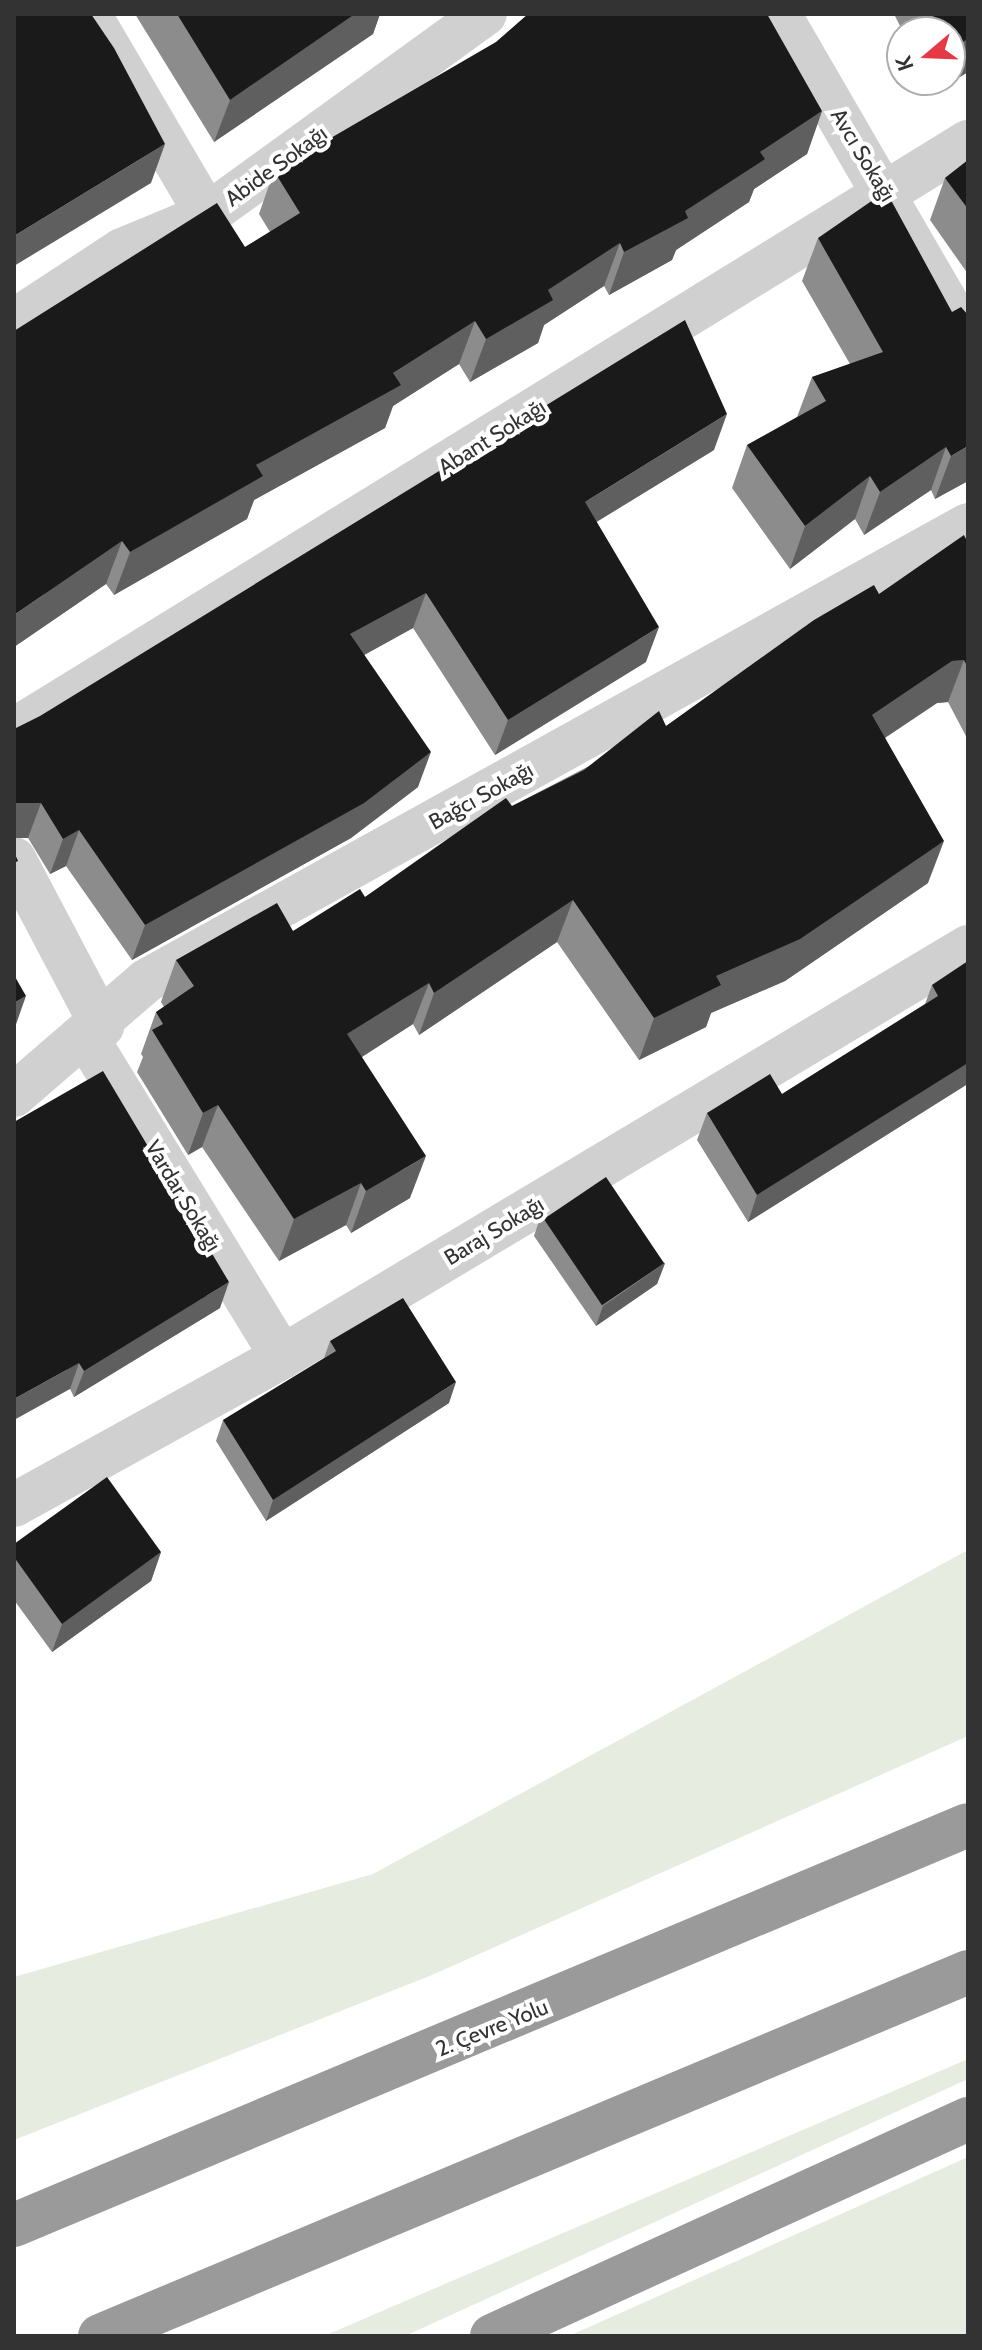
<!DOCTYPE html>
<meta charset="utf-8">
<style>
body{margin:0}
#map{position:relative;width:982px;height:2350px;overflow:hidden;background:#fff;font-family:Cabin,sans-serif}
div>[style]{position:absolute}
.green>*{inset:0;background:#e6ecdf}
.street>*{height:44px;margin:-22px;padding:0 22px;transform-origin:22px;border-radius:22px;background:#d0d0d0}
.highway>*{height:44px;margin:-22px;padding:0 22px;transform-origin:22px;border-radius:22px;background:#9a9a9a}
.wall>*{inset:0;background:#8c8c8c}
.shaded-wall>*{inset:0;background:#5f5f5f}
.building>*{inset:0;background:#1a1a1a;transform-origin:0 0}
span{translate:-50% -50%;white-space:nowrap;text-align:center;line-height:1.15;-webkit-text-stroke:8px #fff;paint-order:stroke}
.street-label{font-size:22px;color:#333}
.frame{position:absolute;inset:0;border:16px solid #333;pointer-events:none}
.north{position:absolute;left:886px;top:16px;width:80px;height:80px;box-sizing:border-box;background:#fff;border:2px solid #adadad;border-radius:50%;rotate:251deg;font-size:22px;font-weight:700;line-height:32px;text-align:center;color:#333}
.north::after{content:'';display:block;margin:auto;width:28px;height:36px;background:#e63946;clip-path:polygon(50% 0,100% 100%,50% 72%,0 100%)}
</style>
<div id="map">
<div class="green">
<i style="clip-path:polygon(968px 1550px,968px 1736px,432px 1975px,14px 2140px,14px 1977px,373px 1874px)"></i>
<i style="clip-path:polygon(968px 2059px,968px 2079px,405px 2336px,324px 2336px)"></i>
<i style="clip-path:polygon(968px 2157px,968px 2336px,569px 2336px,730px 2264px)"></i>
</div>
<div class="street">
<i style="left:89px;top:14px;width:233px;rotate:59.6deg"></i>
<i style="left:779px;top:14px;width:377px;rotate:59.9deg"></i>
<i style="left:14px;top:321px;width:129px;rotate:-33.3deg"></i>
<i style="left:122px;top:250px;width:92px;rotate:-22.4deg"></i>
<i style="left:207px;top:215px;width:343px;rotate:-35.9deg"></i>
<i style="left:14px;top:730px;width:1121px;rotate:-31.65deg"></i>
<i style="left:14px;top:859px;width:189px;rotate:62.2deg"></i>
<i style="left:85px;top:1035px;width:377px;rotate:58.5deg"></i>
<i style="left:14px;top:1095px;width:174px;rotate:-40.8deg"></i>
<i style="left:146px;top:981px;width:940px;rotate:-29.02deg"></i>
<i style="left:14px;top:1505px;width:306px;rotate:-28.9deg"></i>
<i style="left:282px;top:1357px;width:799px;rotate:-30.87deg"></i>
</div>
<div class="highway">
<i style="left:14px;top:2225px;width:1034px;rotate:-22.75deg"></i>
<i style="left:100px;top:2336px;width:941px;rotate:-22.75deg"></i>
<i style="left:492px;top:2336px;width:523px;rotate:-24.51deg"></i>
</div>
<div class="wall">
<i style="clip-path:polygon(135px 14px,380px 14px,373px 34px,214px 142px)"></i>
<i style="clip-path:polygon(894px 14px,968px 14px,968px 72px,935px 92px,929px 80px,950px 80px,950px 32px,903px 32px)"></i>
<i style="clip-path:polygon(822px 111px,807px 154px,754px 189px,749px 202px,676px 250px,672px 260px,609px 295px,604px 286px,544px 325px,538px 343px,470px 382px,459px 364px,393px 406px,385px 428px,254px 500px,247px 519px,114px 595px,106px 584px,14px 647px,245px 247px,270px 232px,259px 214px,274px 171px)"></i>
<i style="clip-path:polygon(968px 160px,968px 274px,930px 220px,945px 178px)"></i>
<i style="clip-path:polygon(818px 238px,968px 481px,935px 499px,931px 490px,864px 535px,855px 519px,790px 569px,732px 488px,747px 445px,797px 417px,812px 377px,850px 364px,802px 281px)"></i>
<i style="clip-path:polygon(714px 450px,596px 522px,646px 662px,495px 755px,413px 628px,364px 655px,418px 787px,351px 838px,132px 960px,66px 866px,50px 874px,28px 838px,14px 838px,14px 729px)"></i>
<i style="clip-path:polygon(968px 543px,968px 740px,948px 702px,937px 703px,885px 738px,928px 883px,785px 981px,711px 1013px,706px 1027px,639px 1060px,557px 942px,419px 1035px,413px 1024px,362px 1057px,410px 1198px,351px 1233px,346px 1225px,279px 1261px,202px 1147px,188px 1155px,137px 1072px,143px 1057px,141px 1054px,156px 1012px,164px 1007px,161px 1002px,176px 960px,293px 931px,365px 897px,512px 806px,666px 726px,879px 594px)"></i>
<i style="clip-path:polygon(968px 961px,968px 1088px,966px 1085px,748px 1222px,697px 1140px,707px 1113px,782px 1094px,925px 1004px,932px 985px)"></i>
<i style="clip-path:polygon(14px 1122px,220px 1308px,74px 1397px,70px 1389px)"></i>
<i style="clip-path:polygon(541px 1215px,665px 1263px,657px 1284px,596px 1326px,534px 1236px)"></i>
<i style="clip-path:polygon(330px 1341px,449px 1403px,266px 1521px,216px 1441px,223px 1420px,324px 1358px)"></i>
<i style="clip-path:polygon(14px 1544px,161px 1552px,151px 1581px,52px 1652px,14px 1600px)"></i>
</div>
<div class="shaded-wall">
<i style="clip-path:polygon(355px 14px,380px 14px,373px 34px,214px 142px,230px 100px)"></i>
<i style="clip-path:polygon(968px 39px,968px 72px,935px 92px,940px 80px,950px 80px,951px 49px)"></i>
<i style="clip-path:polygon(822px 111px,807px 154px,754px 189px,749px 202px,676px 250px,672px 260px,609px 295px,624px 252px,685px 211px,760px 152px)"></i>
<i style="clip-path:polygon(165px 144px,151px 183px,14px 266px,14px 236px)"></i>
<i style="clip-path:polygon(620px 243px,604px 286px,544px 325px,538px 343px,470px 382px,486px 339px,548px 290px)"></i>
<i style="clip-path:polygon(475px 321px,459px 364px,393px 406px,385px 428px,254px 500px,247px 519px,114px 595px,130px 552px,256px 465px,393px 373px)"></i>
<i style="clip-path:polygon(727px 414px,714px 450px,572px 537px,585px 502px)"></i>
<i style="clip-path:polygon(968px 446px,968px 481px,935px 499px,951px 456px)"></i>
<i style="clip-path:polygon(946px 447px,931px 490px,864px 535px,880px 492px)"></i>
<i style="clip-path:polygon(870px 476px,855px 519px,790px 569px,805px 526px)"></i>
<i style="clip-path:polygon(122px 541px,106px 584px,14px 647px,14px 615px)"></i>
<i style="clip-path:polygon(426px 593px,413px 628px,337px 670px,350px 634px)"></i>
<i style="clip-path:polygon(659px 627px,646px 662px,495px 755px,508px 720px)"></i>
<i style="clip-path:polygon(964px 660px,948px 702px,937px 703px,856px 757px,872px 715px,952px 661px)"></i>
<i style="clip-path:polygon(431px 752px,418px 787px,351px 838px,132px 960px,145px 925px)"></i>
<i style="clip-path:polygon(14px 802px,41px 803px,28px 838px,14px 838px)"></i>
<i style="clip-path:polygon(79px 830px,66px 866px,50px 874px,63px 839px)"></i>
<i style="clip-path:polygon(944px 841px,928px 883px,785px 981px,711px 1013px,706px 1027px,639px 1060px,654px 1018px,716px 976px)"></i>
<i style="clip-path:polygon(573px 900px,557px 942px,419px 1035px,434px 993px)"></i>
<i style="clip-path:polygon(429px 983px,413px 1024px,332px 1076px,347px 1034px)"></i>
<i style="clip-path:polygon(26px 996px,14px 1030px,14px 1003px)"></i>
<i style="clip-path:polygon(968px 1063px,968px 1081px,966px 1085px,748px 1222px,757px 1195px)"></i>
<i style="clip-path:polygon(218px 1105px,202px 1147px,188px 1155px,203px 1113px)"></i>
<i style="clip-path:polygon(426px 1156px,410px 1198px,351px 1233px,366px 1191px)"></i>
<i style="clip-path:polygon(361px 1183px,346px 1225px,279px 1261px,294px 1219px)"></i>
<i style="clip-path:polygon(665px 1263px,657px 1284px,596px 1326px,603px 1306px)"></i>
<i style="clip-path:polygon(229px 1282px,220px 1308px,74px 1397px,84px 1371px)"></i>
<i style="clip-path:polygon(79px 1363px,70px 1389px,14px 1420px,14px 1399px)"></i>
<i style="clip-path:polygon(456px 1382px,449px 1403px,266px 1521px,273px 1500px)"></i>
<i style="clip-path:polygon(161px 1552px,151px 1581px,52px 1652px,62px 1624px)"></i>
</div>
<div class="building">
<i style="clip-path:polygon(14px 14px,91px 14px,114px 48px,165px 144px,14px 236px)"></i>
<i style="clip-path:polygon(177px 14px,355px 14px,230px 100px)"></i>
<i style="clip-path:polygon(528px 14px,767px 14px,822px 111px,760px 152px,765px 159px,685px 211px,688px 218px,624px 252px,620px 243px,548px 290px,553px 300px,486px 339px,475px 321px,393px 373px,401px 385px,256px 465px,263px 476px,130px 552px,122px 541px,14px 615px,14px 331px,217px 203px,245px 247px,300px 213px,274px 171px,496px 42px)"></i>
<i style="clip-path:polygon(932px 14px,968px 14px,968px 39px,951px 49px,950px 32px,942px 32px)"></i>
<i style="clip-path:polygon(968px 160px,968px 209px,945px 178px)"></i>
<i style="clip-path:polygon(886px 191px,952px 312px,961px 307px,968px 315px,968px 446px,951px 456px,946px 447px,880px 492px,870px 476px,805px 526px,747px 445px,826px 401px,812px 377px,883px 352px,818px 238px)"></i>
<i style="clip-path:polygon(685px 320px,727px 414px,585px 502px,659px 627px,508px 720px,426px 593px,350px 634px,431px 752px,364px 803px,145px 925px,79px 830px,63px 839px,41px 803px,14px 803px,14px 729px,40px 716px)"></i>
<i style="clip-path:polygon(964px 535px,968px 543px,968px 668px,964px 660px,952px 661px,872px 715px,944px 841px,800px 939px,716px 976px,721px 985px,654px 1018px,573px 900px,434px 993px,429px 983px,347px 1034px,426px 1156px,366px 1191px,361px 1183px,294px 1219px,218px 1105px,203px 1113px,152px 1030px,163px 1024px,156px 1012px,194px 986px,176px 960px,277px 903px,293px 931px,360px 889px,365px 897px,506px 798px,512px 806px,584px 770px,659px 711px,666px 726px,814px 620px,874px 585px,879px 594px)"></i>
<i style="clip-path:polygon(14px 852px,18px 861px,14px 863px)"></i>
<i style="clip-path:polygon(968px 961px,968px 1063px,757px 1195px,707px 1113px,770px 1074px,782px 1094px,938px 996px,932px 985px)"></i>
<i style="clip-path:polygon(14px 975px,26px 996px,14px 1003px)"></i>
<i style="clip-path:polygon(103px 1071px,229px 1282px,84px 1371px,79px 1363px,14px 1399px,14px 1122px)"></i>
<i style="left:606px;top:1177px;width:104px;height:75px;rotate:56deg"></i>
<i style="clip-path:polygon(403px 1298px,456px 1382px,273px 1500px,223px 1420px,336px 1351px,330px 1341px)"></i>
<i style="clip-path:polygon(107px 1477px,161px 1552px,62px 1624px,14px 1557px,14px 1544px)"></i>
</div>
<div class="street-label">
<span style="left:863px;top:155px;rotate:59deg">Avcı Sokağı</span>
<span style="left:276px;top:166px;rotate:-36deg">Abide Sokağı</span>
<span style="left:492px;top:437px;rotate:-32deg">Abant Sokağı</span>
<span style="left:481px;top:796px;rotate:-29deg">Bağcı Sokağı</span>
<span style="left:183px;top:1196px;rotate:59deg">Vardar Sokağı</span>
<span style="left:494px;top:1231px;rotate:-31deg">Baraj Sokağı</span>
<span style="left:492px;top:2028px;rotate:-22deg">2. Çevre Yolu</span>
</div>
<div class="frame"></div>
<div class="north">K</div>
</div>
